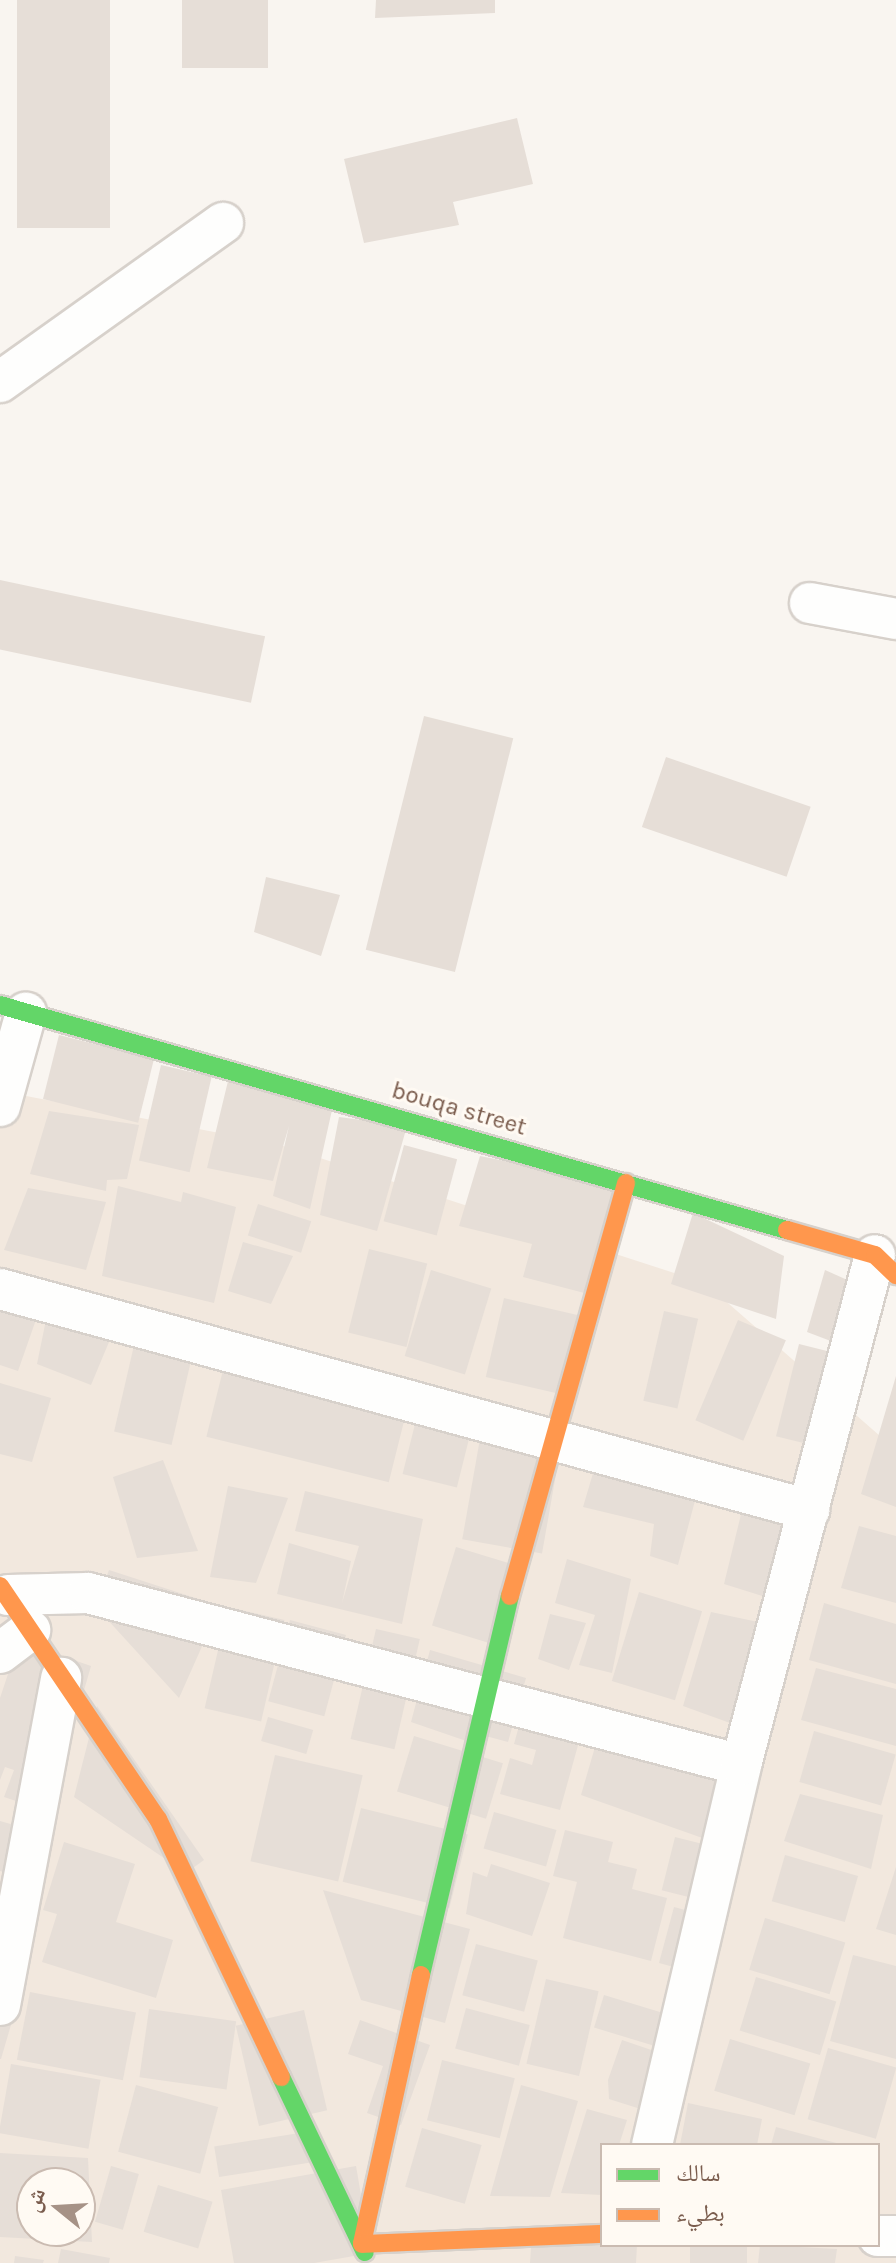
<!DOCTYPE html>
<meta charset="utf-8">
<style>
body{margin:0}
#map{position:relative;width:896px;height:2263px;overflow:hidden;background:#f9f5f0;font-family:Karla,"Noto Naskh Arabic",sans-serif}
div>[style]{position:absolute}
.residential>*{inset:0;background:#f2e8de}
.building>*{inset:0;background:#e6ded7;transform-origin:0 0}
.roads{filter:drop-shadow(2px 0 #d7d1cb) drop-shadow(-2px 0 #d7d1cb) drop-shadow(0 2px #d7d1cb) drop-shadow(0 -2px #d7d1cb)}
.street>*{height:40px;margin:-20px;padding:0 20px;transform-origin:20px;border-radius:20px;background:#fefefd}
.fast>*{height:18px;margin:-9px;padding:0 9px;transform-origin:9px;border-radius:9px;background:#63d668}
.slow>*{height:18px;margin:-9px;padding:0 9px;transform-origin:9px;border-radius:9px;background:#ff974d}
span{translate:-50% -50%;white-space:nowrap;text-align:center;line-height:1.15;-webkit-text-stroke:6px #fffaf3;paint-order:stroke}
.street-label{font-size:24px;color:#7a5c4d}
.legend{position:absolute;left:600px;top:2143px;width:280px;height:104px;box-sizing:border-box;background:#fffaf3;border:2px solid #cabbb1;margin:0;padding:10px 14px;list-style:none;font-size:24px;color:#7a5c4d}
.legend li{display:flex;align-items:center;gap:16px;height:40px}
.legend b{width:40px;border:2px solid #cabbb1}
.north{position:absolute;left:16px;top:2167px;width:80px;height:80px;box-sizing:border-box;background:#fffaf3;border:2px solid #cabbb1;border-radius:50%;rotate:288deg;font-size:22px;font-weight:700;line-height:32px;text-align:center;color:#7a5c4d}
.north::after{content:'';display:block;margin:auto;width:28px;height:36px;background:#a69286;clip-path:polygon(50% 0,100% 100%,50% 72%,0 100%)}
</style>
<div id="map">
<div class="residential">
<i style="clip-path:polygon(evenodd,0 1091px,277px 1144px,705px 1283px,896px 1450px,896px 2263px,0 2263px,0 1091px,602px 2145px,878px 2145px,878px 2245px,602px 2245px,602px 2145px,0 1091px,32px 2183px,80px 2183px,80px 2231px,32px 2231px,32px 2183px)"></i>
</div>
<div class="building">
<i style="left:17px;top:0;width:93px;height:228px"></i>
<i style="left:182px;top:0;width:86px;height:68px"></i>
<i style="clip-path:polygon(376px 0,495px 0,495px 13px,375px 18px)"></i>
<i style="clip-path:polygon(517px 118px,533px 184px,453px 202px,459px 225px,364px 243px,344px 159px)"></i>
<i style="left:0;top:580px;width:271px;height:68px;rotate:12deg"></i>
<i style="left:424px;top:716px;width:92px;height:241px;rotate:14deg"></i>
<i style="left:666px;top:757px;width:153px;height:74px;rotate:19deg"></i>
<i style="clip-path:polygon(266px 877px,340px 895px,321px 956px,254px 932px)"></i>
<i style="left:59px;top:1035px;width:98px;height:66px;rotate:14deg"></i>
<i style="left:161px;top:1065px;width:52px;height:98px;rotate:13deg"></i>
<i style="clip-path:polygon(228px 1081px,332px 1110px,310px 1209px,273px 1196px,289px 1126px,273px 1181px,207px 1168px)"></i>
<i style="clip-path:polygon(49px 1111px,139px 1125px,127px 1179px,107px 1180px,106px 1191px,30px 1174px)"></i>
<i style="clip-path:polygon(339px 1117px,407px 1126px,377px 1231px,320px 1215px)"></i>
<i style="left:404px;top:1145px;width:55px;height:79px;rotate:15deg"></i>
<i style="clip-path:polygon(480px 1156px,621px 1184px,592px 1295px,523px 1277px,532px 1244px,459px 1226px)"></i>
<i style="clip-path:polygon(118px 1186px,181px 1202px,183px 1192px,236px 1207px,214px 1303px,102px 1276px)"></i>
<i style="clip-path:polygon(28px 1188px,106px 1202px,86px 1270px,4px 1250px)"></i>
<i style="left:258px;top:1204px;width:56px;height:33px;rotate:18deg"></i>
<i style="clip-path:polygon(693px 1213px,784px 1256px,776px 1319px,671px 1284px)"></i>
<i style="clip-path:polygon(243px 1242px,293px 1256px,271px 1304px,228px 1291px)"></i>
<i style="left:369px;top:1249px;width:60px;height:86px;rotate:14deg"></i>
<i style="left:431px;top:1270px;width:63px;height:90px;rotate:17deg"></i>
<i style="clip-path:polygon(825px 1270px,881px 1295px,865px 1354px,807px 1332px)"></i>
<i style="left:504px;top:1298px;width:92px;height:81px;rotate:13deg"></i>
<i style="clip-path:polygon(0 1309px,39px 1311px,18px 1371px,0 1365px)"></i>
<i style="clip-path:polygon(48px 1310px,114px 1330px,91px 1385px,37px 1364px)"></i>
<i style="left:664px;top:1311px;width:35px;height:92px;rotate:13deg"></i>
<i style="left:738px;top:1320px;width:52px;height:109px;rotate:23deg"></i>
<i style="left:135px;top:1341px;width:59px;height:93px;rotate:13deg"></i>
<i style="left:799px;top:1344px;width:69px;height:95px;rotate:14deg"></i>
<i style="left:225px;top:1362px;width:188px;height:77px;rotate:14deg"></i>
<i style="clip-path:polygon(896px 1376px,896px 1507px,861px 1494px)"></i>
<i style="clip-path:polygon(0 1383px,51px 1398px,32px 1462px,0 1454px)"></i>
<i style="left:419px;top:1408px;width:56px;height:68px;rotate:14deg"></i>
<i style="left:481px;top:1433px;width:81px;height:108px;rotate:10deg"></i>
<i style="clip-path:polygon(599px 1453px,701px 1478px,678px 1565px,650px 1556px,654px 1524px,583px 1507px)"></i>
<i style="clip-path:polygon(163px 1460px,198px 1551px,137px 1558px,113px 1477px)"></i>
<i style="clip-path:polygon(228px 1486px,288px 1498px,256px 1583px,210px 1577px)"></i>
<i style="clip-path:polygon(305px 1491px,423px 1519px,402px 1624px,277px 1594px,289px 1543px,351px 1561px,342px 1603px,359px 1546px,295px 1531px)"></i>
<i style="clip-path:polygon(744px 1502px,812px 1522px,797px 1607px,724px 1584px)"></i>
<i style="clip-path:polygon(859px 1526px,896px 1536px,896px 1603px,841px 1588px)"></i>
<i style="left:456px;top:1547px;width:76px;height:82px;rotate:17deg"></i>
<i style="clip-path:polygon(567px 1559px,631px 1579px,612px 1673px,579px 1665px,595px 1615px,555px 1603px)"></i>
<i style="clip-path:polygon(109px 1570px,220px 1606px,179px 1698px,95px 1606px)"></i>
<i style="left:639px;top:1592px;width:66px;height:93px;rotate:17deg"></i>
<i style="clip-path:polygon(824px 1603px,896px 1624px,896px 1684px,809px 1660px)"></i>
<i style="left:228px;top:1607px;width:58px;height:104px;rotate:13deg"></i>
<i style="clip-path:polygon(711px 1612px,781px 1627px,755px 1732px,683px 1706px)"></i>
<i style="clip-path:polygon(550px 1614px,586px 1623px,569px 1670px,538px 1659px)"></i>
<i style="left:290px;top:1620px;width:58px;height:84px;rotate:15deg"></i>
<i style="left:376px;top:1629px;width:45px;height:113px;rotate:13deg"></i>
<i style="clip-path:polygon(19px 1641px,91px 1666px,49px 1812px,4px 1797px,14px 1770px,5px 1767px,0 1780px,0 1698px)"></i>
<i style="clip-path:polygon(430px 1650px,526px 1678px,508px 1742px,482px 1735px,478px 1745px,411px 1722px)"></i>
<i style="clip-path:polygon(816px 1668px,896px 1689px,896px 1746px,801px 1720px)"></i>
<i style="clip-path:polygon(527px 1697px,587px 1713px,560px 1810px,500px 1794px,510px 1758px,532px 1765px,536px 1750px,514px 1744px)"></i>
<i style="clip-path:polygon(97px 1706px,204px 1860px,186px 1873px,74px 1797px)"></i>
<i style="left:268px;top:1717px;width:47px;height:25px;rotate:16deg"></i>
<i style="clip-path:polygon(602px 1723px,730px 1754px,708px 1840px,581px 1795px)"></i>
<i style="left:814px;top:1731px;width:85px;height:53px;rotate:16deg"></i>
<i style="left:414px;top:1736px;width:93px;height:58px;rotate:17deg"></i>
<i style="left:275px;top:1755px;width:90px;height:109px;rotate:13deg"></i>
<i style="clip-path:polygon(800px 1794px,883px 1815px,871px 1869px,784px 1841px)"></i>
<i style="left:361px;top:1808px;width:110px;height:76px;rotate:14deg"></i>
<i style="left:494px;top:1812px;width:65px;height:38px;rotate:16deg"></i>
<i style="clip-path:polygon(0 1821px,35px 1831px,23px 1877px,0 1871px)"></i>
<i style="clip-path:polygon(565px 1830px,613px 1842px,608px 1862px,637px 1869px,632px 1889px,667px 1898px,651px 1961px,563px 1938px,577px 1882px,553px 1876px)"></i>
<i style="left:675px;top:1837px;width:65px;height:55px;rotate:14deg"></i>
<i style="clip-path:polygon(64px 1842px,135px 1864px,116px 1922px,173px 1940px,156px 1998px,42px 1962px,57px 1914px,43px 1910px)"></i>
<i style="left:785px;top:1855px;width:76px;height:48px;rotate:16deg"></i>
<i style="clip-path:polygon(491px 1864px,550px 1883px,532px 1936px,466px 1914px,473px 1872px,487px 1877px)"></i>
<i style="clip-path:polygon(896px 1867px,896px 1935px,876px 1929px)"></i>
<i style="clip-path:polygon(323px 1890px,470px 1929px,445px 2023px,361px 2000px)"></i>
<i style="left:674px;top:1907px;width:43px;height:58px;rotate:15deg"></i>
<i style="left:765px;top:1918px;width:84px;height:54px;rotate:17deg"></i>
<i style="left:476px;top:1944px;width:64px;height:53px;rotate:15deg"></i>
<i style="clip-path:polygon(853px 1955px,896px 1966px,896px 2059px,830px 2041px)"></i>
<i style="left:756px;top:1977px;width:84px;height:56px;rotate:17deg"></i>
<i style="left:546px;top:1979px;width:54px;height:87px;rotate:13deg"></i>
<i style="clip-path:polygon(0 1988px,20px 1994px,1px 2059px,0 2059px)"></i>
<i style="left:30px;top:1992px;width:108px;height:69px;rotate:11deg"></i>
<i style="left:604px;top:1995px;width:73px;height:34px;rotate:17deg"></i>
<i style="left:466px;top:2008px;width:66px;height:42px;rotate:15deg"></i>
<i style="left:149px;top:2009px;width:88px;height:69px;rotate:8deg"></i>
<i style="left:304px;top:2010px;width:103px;height:70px;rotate:77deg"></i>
<i style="clip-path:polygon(360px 2020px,430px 2045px,401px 2125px,367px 2113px,383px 2066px,348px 2054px)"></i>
<i style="left:730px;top:2039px;width:84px;height:54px;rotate:17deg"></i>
<i style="clip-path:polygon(622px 2040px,669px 2056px,650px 2112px,609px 2099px,608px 2080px)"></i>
<i style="left:828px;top:2048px;width:71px;height:74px;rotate:16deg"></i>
<i style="left:442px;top:2060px;width:75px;height:62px;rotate:14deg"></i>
<i style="left:11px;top:2064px;width:91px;height:70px;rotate:10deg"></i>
<i style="left:136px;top:2085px;width:85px;height:69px;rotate:15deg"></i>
<i style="clip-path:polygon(521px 2085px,578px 2101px,550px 2197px,490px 2196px)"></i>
<i style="clip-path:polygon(688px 2103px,762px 2119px,757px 2145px,680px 2145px)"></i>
<i style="clip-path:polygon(587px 2109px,627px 2120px,619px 2145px,602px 2145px,602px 2195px,561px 2193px)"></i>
<i style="clip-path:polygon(776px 2127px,840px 2144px,840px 2145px,771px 2145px)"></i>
<i style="left:422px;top:2128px;width:62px;height:61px;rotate:16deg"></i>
<i style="left:312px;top:2131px;width:31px;height:99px;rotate:81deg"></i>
<i style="clip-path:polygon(evenodd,0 2153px,88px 2158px,92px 2242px,0 2237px,0 2153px,32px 2183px,80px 2183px,80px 2231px,32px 2231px,32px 2183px)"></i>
<i style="left:111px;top:2166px;width:29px;height:58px;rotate:16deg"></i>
<i style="clip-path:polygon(356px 2166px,371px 2253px,314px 2263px,234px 2263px,221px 2190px)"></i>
<i style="left:158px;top:2185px;width:57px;height:49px;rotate:17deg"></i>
<i style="clip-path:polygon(532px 2234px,637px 2245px,636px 2263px,530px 2263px)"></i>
<i style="left:690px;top:2245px;width:57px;height:18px"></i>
<i style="clip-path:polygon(760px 2245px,837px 2249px,835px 2263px,758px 2263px)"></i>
<i style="clip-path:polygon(61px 2249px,110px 2258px,109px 2263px,58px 2263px)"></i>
<i style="clip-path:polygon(15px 2256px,44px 2260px,43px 2263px,14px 2263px)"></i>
</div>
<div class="roads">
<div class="street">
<i style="left:0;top:382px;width:274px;rotate:-35.5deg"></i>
<i style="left:810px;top:603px;width:87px;rotate:10.5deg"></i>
<i style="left:0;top:1106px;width:97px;rotate:-74.4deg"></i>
<i style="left:0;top:1289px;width:839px;rotate:15.28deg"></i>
<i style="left:8px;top:1595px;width:80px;rotate:-1.4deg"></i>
<i style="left:88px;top:1593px;width:675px;rotate:14.76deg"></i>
<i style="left:0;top:1653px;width:38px;rotate:-37deg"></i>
<i style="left:0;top:2005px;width:333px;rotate:-79.4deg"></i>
<i style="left:652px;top:2145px;width:390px;rotate:-76.8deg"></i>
<i style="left:741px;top:1765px;width:527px;rotate:-75.28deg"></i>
<i style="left:878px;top:2236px;width:18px"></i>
</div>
<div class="fast">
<i style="left:0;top:1005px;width:819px;rotate:15.96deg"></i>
<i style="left:421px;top:1975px;width:389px;rotate:-76.8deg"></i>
<i style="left:281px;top:2077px;width:194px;rotate:64.4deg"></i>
</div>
<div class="slow">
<i style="left:787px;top:1230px;width:91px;rotate:15.9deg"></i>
<i style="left:875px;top:1255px;width:29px;rotate:44deg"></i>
<i style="left:0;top:1586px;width:282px;rotate:55.9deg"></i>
<i style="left:158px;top:1819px;width:286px;rotate:64.5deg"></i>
<i style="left:510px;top:1596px;width:429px;rotate:-74.3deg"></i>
<i style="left:421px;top:1975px;width:275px;rotate:102.4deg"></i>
<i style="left:362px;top:2244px;width:240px;rotate:-2.4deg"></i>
</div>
</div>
<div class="street-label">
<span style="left:459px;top:1109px;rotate:16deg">bouqa street</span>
</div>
<ul class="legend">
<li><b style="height:10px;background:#63d668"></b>سالك</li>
<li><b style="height:10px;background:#ff974d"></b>بطيء</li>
</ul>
<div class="north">ش</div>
</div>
